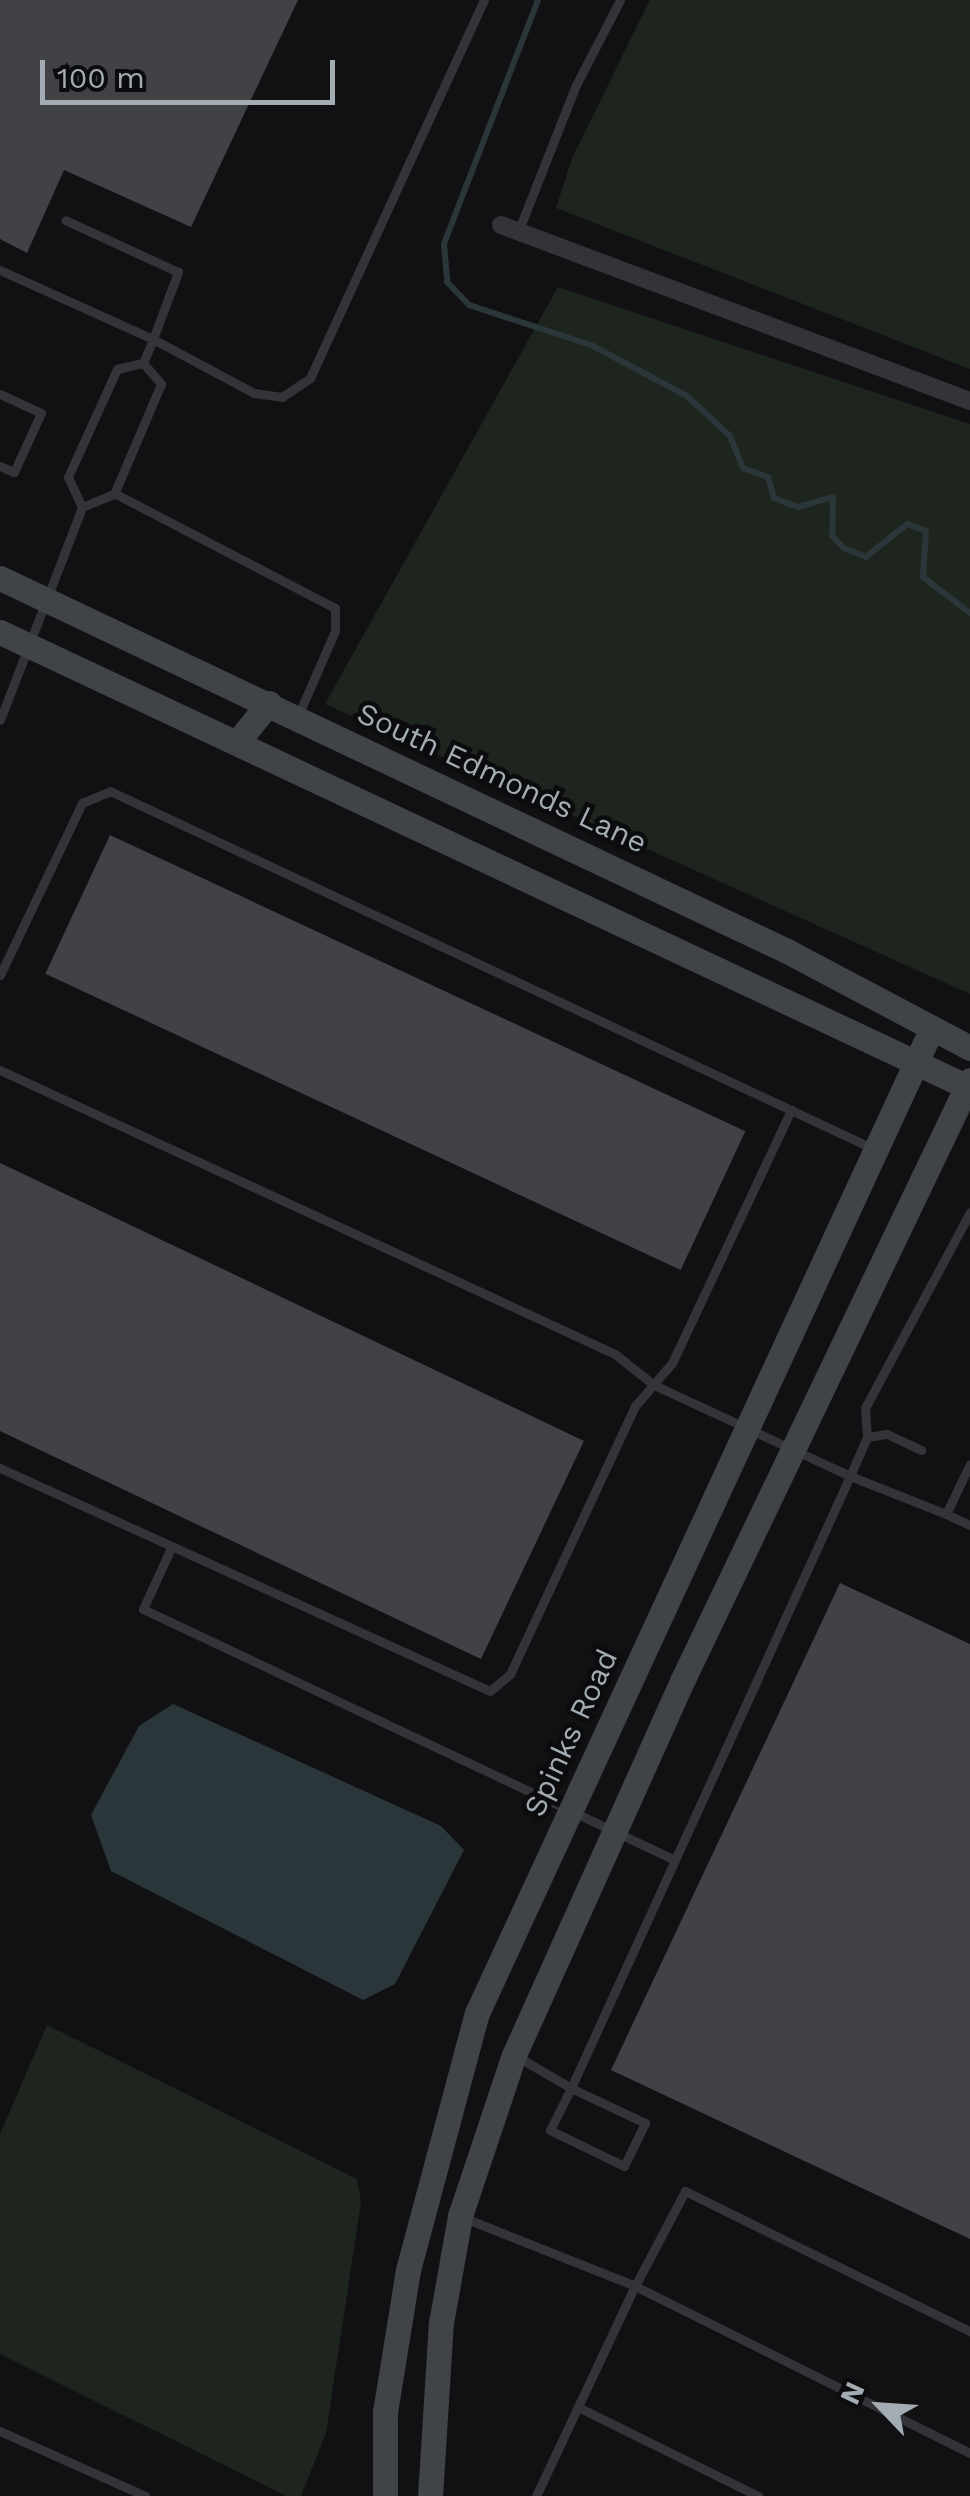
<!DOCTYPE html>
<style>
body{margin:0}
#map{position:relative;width:970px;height:2496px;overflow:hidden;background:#111113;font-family:"Work Sans",sans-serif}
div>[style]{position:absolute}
.green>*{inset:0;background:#1e251e}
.water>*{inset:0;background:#2b363b}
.stream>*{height:6px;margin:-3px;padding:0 3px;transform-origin:3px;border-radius:3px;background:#2b363b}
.building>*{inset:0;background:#404246;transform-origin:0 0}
.lane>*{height:9px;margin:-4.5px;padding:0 4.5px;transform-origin:4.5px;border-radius:4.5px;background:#323437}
.street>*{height:18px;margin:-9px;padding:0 9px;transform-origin:9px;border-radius:9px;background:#323437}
.secondary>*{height:25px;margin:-12.5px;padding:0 12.5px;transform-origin:12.5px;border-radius:12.5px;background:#404347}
span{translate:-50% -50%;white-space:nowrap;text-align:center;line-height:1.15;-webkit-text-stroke:9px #0c0c0e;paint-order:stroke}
.street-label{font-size:30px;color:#a3abb3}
.north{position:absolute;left:830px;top:2356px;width:100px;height:100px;-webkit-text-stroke:8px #0c0c0e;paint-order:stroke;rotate:295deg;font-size:28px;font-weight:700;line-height:40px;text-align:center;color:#a3abb3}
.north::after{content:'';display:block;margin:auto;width:35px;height:45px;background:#a3abb3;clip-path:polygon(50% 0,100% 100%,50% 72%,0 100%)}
.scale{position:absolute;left:40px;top:60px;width:295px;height:45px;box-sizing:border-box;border:5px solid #a3abb3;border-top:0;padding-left:12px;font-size:30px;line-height:35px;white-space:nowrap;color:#a3abb3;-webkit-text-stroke:8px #0c0c0e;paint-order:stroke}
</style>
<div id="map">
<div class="green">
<i style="clip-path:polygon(650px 0,970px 0,970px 369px,556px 208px,572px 158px)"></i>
<i style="clip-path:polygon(558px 287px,970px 424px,970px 994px,325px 704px)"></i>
<i style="clip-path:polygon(47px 2025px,357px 2179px,361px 2202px,326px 2433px,301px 2496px,286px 2496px,0 2354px,0 2134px)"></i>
</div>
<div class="water">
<i style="clip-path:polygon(173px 1704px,441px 1826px,464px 1850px,395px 1984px,363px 2000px,111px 1871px,91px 1815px,139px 1726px)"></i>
</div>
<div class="stream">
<i style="left:538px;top:0;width:261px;rotate:111.1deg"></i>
<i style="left:444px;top:244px;width:38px;rotate:85deg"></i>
<i style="left:447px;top:282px;width:32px;rotate:46deg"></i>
<i style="left:469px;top:305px;width:128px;rotate:18.2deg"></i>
<i style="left:591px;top:345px;width:109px;rotate:28deg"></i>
<i style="left:687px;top:396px;width:59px;rotate:42.9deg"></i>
<i style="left:730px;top:436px;width:35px;rotate:68deg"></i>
<i style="left:743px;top:468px;width:27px;rotate:20deg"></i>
<i style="left:768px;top:477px;width:22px;rotate:74deg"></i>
<i style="left:774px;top:498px;width:26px;rotate:21deg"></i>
<i style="left:798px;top:507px;width:36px;rotate:-16deg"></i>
<i style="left:833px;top:497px;width:39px;rotate:91deg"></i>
<i style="left:832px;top:536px;width:17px;rotate:45deg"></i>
<i style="left:844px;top:548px;width:24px;rotate:22deg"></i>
<i style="left:866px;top:557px;width:53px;rotate:-38.8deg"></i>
<i style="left:907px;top:524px;width:20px;rotate:20deg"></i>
<i style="left:926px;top:531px;width:46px;rotate:93.7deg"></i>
<i style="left:923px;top:577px;width:59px;rotate:37.5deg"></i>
</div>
<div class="building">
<i style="clip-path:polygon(0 0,298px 0,191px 227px,64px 170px,27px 253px,0 239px)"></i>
<i style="left:110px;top:835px;width:701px;height:153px;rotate:25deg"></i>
<i style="clip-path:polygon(0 1163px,584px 1441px,481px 1659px,0 1431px)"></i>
<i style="clip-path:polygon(840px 1583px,970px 1644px,970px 2239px,611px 2070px)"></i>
</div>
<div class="lane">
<i style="left:518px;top:232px;width:158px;rotate:-68.5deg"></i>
<i style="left:576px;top:85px;width:96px;rotate:-62.6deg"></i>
<i style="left:0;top:270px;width:168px;rotate:24.3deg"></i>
<i style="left:153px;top:339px;width:72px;rotate:-69.5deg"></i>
<i style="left:178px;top:272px;width:124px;rotate:-155.3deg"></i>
<i style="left:143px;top:363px;width:26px;rotate:-67deg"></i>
<i style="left:153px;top:339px;width:115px;rotate:28.1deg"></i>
<i style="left:254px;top:393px;width:28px;rotate:8deg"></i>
<i style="left:282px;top:397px;width:34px;rotate:-34deg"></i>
<i style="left:310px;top:378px;width:416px;rotate:-65.3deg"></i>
<i style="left:143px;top:363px;width:28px;rotate:49deg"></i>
<i style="left:161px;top:384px;width:120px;rotate:113.1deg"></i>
<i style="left:114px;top:494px;width:35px;rotate:158deg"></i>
<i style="left:82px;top:507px;width:33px;rotate:-115deg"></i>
<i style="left:68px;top:477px;width:119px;rotate:-65.6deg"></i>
<i style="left:117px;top:369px;width:27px;rotate:-13deg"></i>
<i style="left:0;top:394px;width:45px;rotate:24.9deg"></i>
<i style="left:41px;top:413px;width:65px;rotate:114.6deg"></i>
<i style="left:14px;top:472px;width:15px;rotate:-157deg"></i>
<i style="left:114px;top:493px;width:249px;rotate:27.5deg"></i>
<i style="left:335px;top:608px;width:23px;rotate:90deg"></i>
<i style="left:335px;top:631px;width:95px;rotate:113.6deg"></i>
<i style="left:0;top:720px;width:228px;rotate:-68.9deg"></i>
<i style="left:0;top:975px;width:191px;rotate:-64.5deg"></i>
<i style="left:82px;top:803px;width:30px;rotate:-23deg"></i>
<i style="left:110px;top:791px;width:844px;rotate:25.11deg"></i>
<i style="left:0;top:1070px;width:677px;rotate:24.79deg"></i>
<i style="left:615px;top:1354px;width:50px;rotate:38.5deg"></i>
<i style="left:654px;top:1385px;width:216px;rotate:24.9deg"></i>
<i style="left:850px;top:1476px;width:43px;rotate:-66.4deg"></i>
<i style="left:867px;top:1437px;width:29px;rotate:-94deg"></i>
<i style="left:865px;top:1408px;width:222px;rotate:-61.8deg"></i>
<i style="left:867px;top:1437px;width:20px;rotate:-9deg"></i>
<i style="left:887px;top:1434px;width:38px;rotate:25deg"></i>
<i style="left:0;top:1468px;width:538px;rotate:24.47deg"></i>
<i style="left:490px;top:1691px;width:26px;rotate:-40deg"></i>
<i style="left:510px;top:1674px;width:296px;rotate:-65deg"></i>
<i style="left:635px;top:1406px;width:57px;rotate:-49.3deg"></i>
<i style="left:672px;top:1363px;width:280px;rotate:-64.8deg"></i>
<i style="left:946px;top:1514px;width:26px;rotate:25deg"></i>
<i style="left:171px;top:1548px;width:67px;rotate:114.7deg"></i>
<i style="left:143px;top:1609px;width:588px;rotate:25.26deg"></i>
<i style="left:516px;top:2056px;width:64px;rotate:30.2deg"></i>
<i style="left:571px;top:2088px;width:82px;rotate:25.3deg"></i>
<i style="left:645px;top:2123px;width:48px;rotate:116deg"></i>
<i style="left:624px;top:2166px;width:82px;rotate:-154.1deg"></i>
<i style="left:550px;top:2130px;width:47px;rotate:-63.4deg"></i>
<i style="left:571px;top:2088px;width:673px;rotate:-65.49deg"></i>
<i style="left:850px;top:1476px;width:103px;rotate:21.6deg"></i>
<i style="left:946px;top:1514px;width:55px;rotate:-64.4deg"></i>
<i style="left:462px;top:2217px;width:186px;rotate:21.7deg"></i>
<i style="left:635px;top:2286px;width:107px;rotate:-62.2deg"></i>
<i style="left:685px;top:2191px;width:318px;rotate:26.2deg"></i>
<i style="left:578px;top:2407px;width:201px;rotate:26.3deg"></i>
<i style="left:0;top:2431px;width:159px;rotate:24.1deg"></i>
<i style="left:536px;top:2496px;width:232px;rotate:-64.8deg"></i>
<i style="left:635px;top:2286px;width:374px;rotate:26.5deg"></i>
</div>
<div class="street">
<i style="left:501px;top:225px;width:501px;rotate:20.57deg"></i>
</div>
<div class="secondary">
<i style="left:0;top:578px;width:871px;rotate:25.36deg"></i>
<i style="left:787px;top:951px;width:207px;rotate:27.9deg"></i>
<i style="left:0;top:632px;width:1072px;rotate:25.18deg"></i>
<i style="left:238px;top:741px;width:49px;rotate:-50.8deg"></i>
<i style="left:385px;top:2496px;width:84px;rotate:-90deg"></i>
<i style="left:385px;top:2412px;width:144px;rotate:-80.8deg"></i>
<i style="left:408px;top:2270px;width:266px;rotate:-75deg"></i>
<i style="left:477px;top:2013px;width:1083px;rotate:-65.21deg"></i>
<i style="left:430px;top:2496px;width:173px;rotate:-86.4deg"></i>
<i style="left:441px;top:2323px;width:109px;rotate:-79.9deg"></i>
<i style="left:460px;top:2216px;width:170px;rotate:-71.5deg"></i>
<i style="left:514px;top:2055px;width:412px;rotate:-65.8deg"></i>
<i style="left:683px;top:1679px;width:664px;rotate:-64.4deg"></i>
</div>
<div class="street-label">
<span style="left:502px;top:778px;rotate:25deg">South Edmonds Lane</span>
<span style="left:571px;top:1733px;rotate:-65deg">Spinks Road</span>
</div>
<div class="north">N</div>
<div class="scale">100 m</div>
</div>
